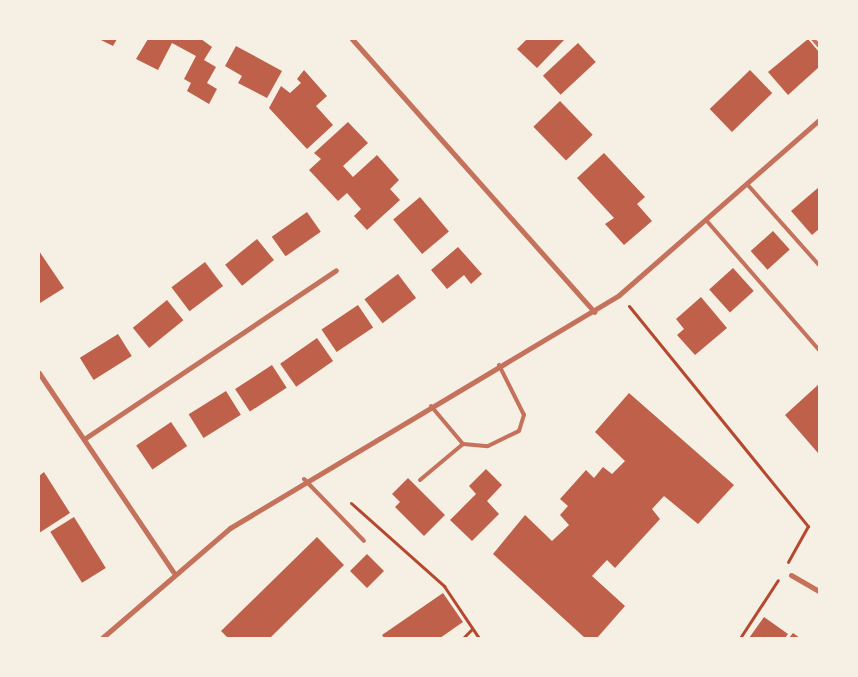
<!DOCTYPE html>
<style>
body{margin:0}
#map{position:relative;width:858px;height:677px;overflow:hidden;background:#f6efe4;font-family:"Varela Round",sans-serif}
div>[style]{position:absolute}
.building>*{inset:0;background:#bf614a;transform-origin:0 0}
.path>*{height:3px;margin:-1.5px;padding:0 1.5px;transform-origin:1.5px;border-radius:1.5px;background:#b5482f}
.service>*{height:4px;margin:-2px;padding:0 2px;transform-origin:2px;border-radius:2px;background:#c5725c}
.minor>*{height:5px;margin:-2.5px;padding:0 2.5px;transform-origin:2.5px;border-radius:2.5px;background:#c5725c}
span{translate:-50% -50%;white-space:nowrap;text-align:center;line-height:1.15;-webkit-text-stroke:4.5px #f6efe4;paint-order:stroke}
.frame{position:absolute;inset:0;border:40px solid #f6efe4;pointer-events:none}
</style>
<div id="map">
<div class="building">
<i style="clip-path:polygon(99px 39px,117px 39px,113px 46px)"></i>
<i style="clip-path:polygon(148px 39px,201px 39px,212px 47px,204px 60px,216px 67px,207px 83px,217px 89px,209px 104px,187px 91px,191px 83px,184px 79px,196px 56px,172px 43px,158px 70px,136px 59px)"></i>
<i style="clip-path:polygon(527px 39px,565px 39px,537px 68px,517px 49px)"></i>
<i style="clip-path:polygon(808px 39px,819px 52px,819px 67px,788px 95px,768px 72px)"></i>
<i style="left:578px;top:43px;width:26px;height:48px;rotate:47deg"></i>
<i style="clip-path:polygon(236px 46px,282px 71px,267px 98px,238px 83px,242px 76px,225px 66px)"></i>
<i style="clip-path:polygon(304px 70px,327px 96px,316px 106px,333px 125px,307px 149px,269px 108px,281px 86px,290px 93px,301px 83px,297px 79px)"></i>
<i style="left:750px;top:70px;width:32px;height:56px;rotate:46deg"></i>
<i style="left:560px;top:101px;width:47px;height:37px;rotate:46deg"></i>
<i style="clip-path:polygon(348px 122px,368px 143px,343px 166px,353px 177px,377px 155px,399px 180px,390px 189px,400px 200px,367px 230px,354px 216px,361px 209px,347px 193px,338px 201px,309px 170px,321px 159px,314px 153px)"></i>
<i style="clip-path:polygon(604px 153px,645px 197px,637px 204px,652px 221px,624px 245px,605px 224px,614px 218px,577px 178px)"></i>
<i style="clip-path:polygon(819px 187px,819px 229px,812px 235px,791px 211px)"></i>
<i style="left:420px;top:197px;width:45px;height:35px;rotate:50deg"></i>
<i style="left:307px;top:212px;width:24px;height:43px;rotate:55deg"></i>
<i style="left:773px;top:231px;width:25px;height:30px;rotate:48deg"></i>
<i style="left:257px;top:239px;width:27px;height:41px;rotate:51deg"></i>
<i style="clip-path:polygon(458px 247px,482px 274px,471px 284px,464px 275px,447px 289px,431px 270px)"></i>
<i style="clip-path:polygon(39px 251px,64px 288px,40px 303px,39px 301px)"></i>
<i style="left:205px;top:262px;width:30px;height:42px;rotate:53deg"></i>
<i style="left:733px;top:268px;width:31px;height:32px;rotate:48deg"></i>
<i style="left:398px;top:274px;width:30px;height:42px;rotate:53deg"></i>
<i style="clip-path:polygon(701px 297px,727px 328px,695px 355px,677px 335px,684px 329px,676px 319px)"></i>
<i style="left:167px;top:300px;width:26px;height:44px;rotate:51deg"></i>
<i style="left:358px;top:305px;width:27px;height:44px;rotate:56deg"></i>
<i style="left:118px;top:334px;width:26px;height:45px;rotate:58deg"></i>
<i style="left:317px;top:338px;width:28px;height:45px;rotate:55deg"></i>
<i style="left:272px;top:365px;width:27px;height:44px;rotate:57deg"></i>
<i style="clip-path:polygon(819px 384px,819px 452px,818px 453px,785px 415px)"></i>
<i style="left:226px;top:391px;width:28px;height:44px;rotate:58deg"></i>
<i style="clip-path:polygon(629px 393px,734px 485px,698px 524px,664px 496px,652px 509px,660px 519px,615px 568px,607px 560px,592px 576px,625px 606px,597px 638px,585px 638px,493px 554px,525px 515px,552px 541px,569px 525px,560px 515px,568px 506px,560px 499px,586px 470px,594px 478px,603px 467px,612px 474px,625px 461px,595px 432px)"></i>
<i style="left:171px;top:422px;width:29px;height:42px;rotate:56deg"></i>
<i style="clip-path:polygon(486px 469px,502px 485px,487px 501px,499px 514px,472px 541px,450px 520px,476px 494px,469px 486px)"></i>
<i style="clip-path:polygon(44px 472px,70px 513px,39px 533px,39px 476px)"></i>
<i style="clip-path:polygon(408px 478px,445px 515px,424px 536px,395px 507px,400px 502px,392px 494px)"></i>
<i style="left:74px;top:517px;width:60px;height:28px;rotate:58deg"></i>
<i style="clip-path:polygon(317px 537px,344px 565px,270px 638px,228px 638px,221px 631px)"></i>
<i style="left:367px;top:554px;width:24px;height:24px;rotate:45deg"></i>
<i style="clip-path:polygon(443px 593px,463px 622px,440px 638px,384px 638px,382px 635px)"></i>
<i style="clip-path:polygon(764px 617px,788px 634px,785px 638px,749px 638px)"></i>
<i style="clip-path:polygon(793px 633px,800px 638px,789px 638px)"></i>
</div>
<div class="path">
<i style="left:629px;top:306px;width:284px;rotate:50.9deg"></i>
<i style="left:808px;top:526px;width:41px;rotate:119.1deg"></i>
<i style="left:351px;top:503px;width:125px;rotate:41.7deg"></i>
<i style="left:444px;top:586px;width:63px;rotate:56.1deg"></i>
<i style="left:463px;top:638px;width:13px;rotate:-45deg"></i>
<i style="left:740px;top:638px;width:69px;rotate:-56.8deg"></i>
</div>
<div class="service">
<i style="left:813px;top:39px;width:9px;rotate:49deg"></i>
<i style="left:747px;top:184px;width:108px;rotate:48.4deg"></i>
<i style="left:706px;top:220px;width:172px;rotate:49deg"></i>
<i style="left:431px;top:406px;width:50px;rotate:49.9deg"></i>
<i style="left:463px;top:444px;width:25px;rotate:5deg"></i>
<i style="left:488px;top:446px;width:34px;rotate:-26deg"></i>
<i style="left:519px;top:431px;width:17px;rotate:-73deg"></i>
<i style="left:524px;top:415px;width:56px;rotate:-116.6deg"></i>
<i style="left:304px;top:479px;width:86px;rotate:45.9deg"></i>
<i style="left:420px;top:480px;width:56px;rotate:-39.9deg"></i>
</div>
<div class="minor">
<i style="left:352px;top:39px;width:365px;rotate:48.4deg"></i>
<i style="left:39px;top:373px;width:240px;rotate:56deg"></i>
<i style="left:84px;top:439px;width:303px;rotate:-33.8deg"></i>
<i style="left:791px;top:575px;width:32px;rotate:30deg"></i>
<i style="left:102px;top:638px;width:169px;rotate:-40.7deg"></i>
<i style="left:230px;top:528px;width:453px;rotate:-30.9deg"></i>
<i style="left:619px;top:295px;width:266px;rotate:-41.2deg"></i>
</div>
<div class="frame"></div>
</div>
